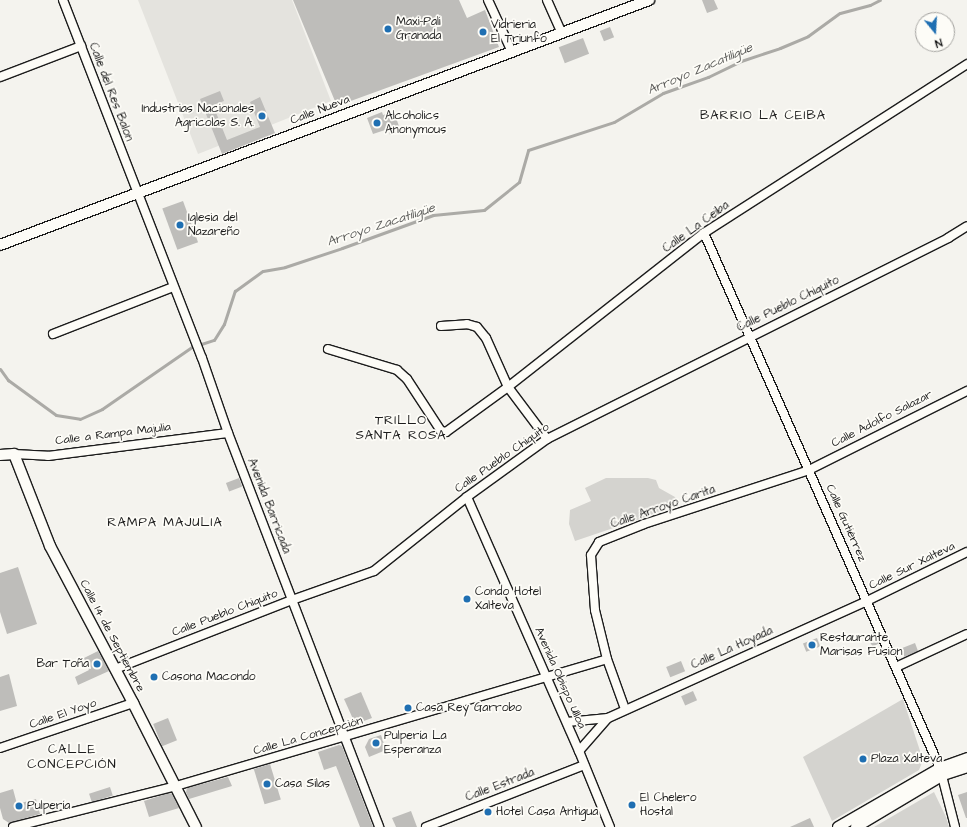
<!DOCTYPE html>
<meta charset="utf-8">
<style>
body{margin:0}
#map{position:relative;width:967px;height:827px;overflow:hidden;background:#f4f3ee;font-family:"Architects Daughter",sans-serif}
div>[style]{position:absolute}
.built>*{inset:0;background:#e4e3de}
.green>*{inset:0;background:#d4d3cf}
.stream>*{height:3px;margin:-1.5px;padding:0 1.5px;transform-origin:1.5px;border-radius:1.5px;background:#abaaa6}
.building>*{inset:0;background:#bebdba;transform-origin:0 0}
.roads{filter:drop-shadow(1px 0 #1c1c1c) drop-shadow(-1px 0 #1c1c1c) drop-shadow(0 1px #1c1c1c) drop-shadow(0 -1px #1c1c1c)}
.minor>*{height:8px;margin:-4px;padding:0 4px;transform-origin:4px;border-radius:4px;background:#fdfcf7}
.tertiary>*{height:10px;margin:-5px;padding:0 5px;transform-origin:5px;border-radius:5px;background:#fdfcf7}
.dots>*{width:11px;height:11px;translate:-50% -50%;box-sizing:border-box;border:2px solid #fdfcf7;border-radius:50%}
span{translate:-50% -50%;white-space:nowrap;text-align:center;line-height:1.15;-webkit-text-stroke:3.5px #fdfcf7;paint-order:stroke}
.poi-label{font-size:12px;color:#1c1c1c}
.left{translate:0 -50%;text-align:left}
.right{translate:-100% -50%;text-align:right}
.street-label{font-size:12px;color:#1c1c1c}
.water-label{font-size:13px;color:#5c5c5a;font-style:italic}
.neighbourhood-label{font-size:13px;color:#1c1c1c;letter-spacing:1px}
.north{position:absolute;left:915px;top:12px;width:40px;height:40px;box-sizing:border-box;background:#fdfcf7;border:1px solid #a3a29f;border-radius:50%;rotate:162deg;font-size:11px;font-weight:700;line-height:16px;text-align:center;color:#1c1c1c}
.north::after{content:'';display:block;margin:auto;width:14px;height:18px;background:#1f6fb2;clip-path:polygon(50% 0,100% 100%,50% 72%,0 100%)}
</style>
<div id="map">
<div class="built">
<i style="clip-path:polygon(138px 0,292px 0,331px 101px,198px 154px)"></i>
</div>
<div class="green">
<i style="clip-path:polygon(606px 478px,648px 478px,656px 480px,659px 488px,675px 497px,678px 504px,640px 519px,575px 541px,569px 524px,570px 510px,591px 501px,585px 488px)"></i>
<i style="clip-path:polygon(903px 699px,923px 760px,919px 770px,832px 821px,803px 757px)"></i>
<i style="clip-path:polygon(934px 792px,946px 817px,949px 827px,874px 827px)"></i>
</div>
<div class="stream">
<i style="left:0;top:369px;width:14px;rotate:54deg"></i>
<i style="left:8px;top:380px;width:59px;rotate:36.1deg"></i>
<i style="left:56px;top:415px;width:24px;rotate:9deg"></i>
<i style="left:80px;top:419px;width:24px;rotate:-24deg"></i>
<i style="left:102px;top:409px;width:109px;rotate:-34.6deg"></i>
<i style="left:192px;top:347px;width:23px;rotate:-18deg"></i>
<i style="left:214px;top:340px;width:19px;rotate:-58deg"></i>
<i style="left:224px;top:324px;width:35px;rotate:-72deg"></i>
<i style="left:235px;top:291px;width:34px;rotate:-36deg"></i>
<i style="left:263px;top:271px;width:22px;rotate:-10deg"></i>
<i style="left:285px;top:267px;width:60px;rotate:-18.4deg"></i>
<i style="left:342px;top:248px;width:97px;rotate:-19.9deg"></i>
<i style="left:433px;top:215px;width:51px;rotate:-5.6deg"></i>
<i style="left:484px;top:210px;width:45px;rotate:-38.7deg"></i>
<i style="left:519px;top:182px;width:33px;rotate:-74deg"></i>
<i style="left:528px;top:150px;width:90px;rotate:-18deg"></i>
<i style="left:614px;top:122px;width:57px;rotate:-30.6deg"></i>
<i style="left:663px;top:93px;width:48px;rotate:-19.6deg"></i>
<i style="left:708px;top:77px;width:37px;rotate:-26deg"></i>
<i style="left:741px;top:61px;width:41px;rotate:-18.4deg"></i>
<i style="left:780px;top:48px;width:30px;rotate:-23deg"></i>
<i style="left:808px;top:36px;width:39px;rotate:-36deg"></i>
<i style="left:840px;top:13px;width:31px;rotate:-15deg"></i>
<i style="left:870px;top:5px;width:11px;rotate:-27deg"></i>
</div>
<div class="building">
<i style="clip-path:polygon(293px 0,459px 0,467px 18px,485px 10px,499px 47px,337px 106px)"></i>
<i style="clip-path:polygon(702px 0,714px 0,718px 9px,707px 13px)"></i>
<i style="left:610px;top:27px;width:11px;height:11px;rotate:68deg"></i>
<i style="left:583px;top:38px;width:17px;height:26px;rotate:69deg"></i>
<i style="clip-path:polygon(220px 91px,224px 101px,213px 105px,227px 140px,260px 127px,250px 102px,260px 97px,275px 133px,222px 154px,200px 99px)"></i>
<i style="clip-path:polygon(382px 112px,383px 115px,394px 112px,401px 132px,390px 135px,388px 129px,373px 134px,367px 118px)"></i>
<i style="left:183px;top:201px;width:44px;height:22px;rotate:70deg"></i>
<i style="left:239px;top:478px;width:9px;height:14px;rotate:69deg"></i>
<i style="clip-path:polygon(18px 567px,37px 624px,7px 634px,0 612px,0 573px)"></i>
<i style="clip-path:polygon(874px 632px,879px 643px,873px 647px,866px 636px)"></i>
<i style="left:817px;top:638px;width:9px;height:15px;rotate:69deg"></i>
<i style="left:915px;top:643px;width:9px;height:15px;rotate:69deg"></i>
<i style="clip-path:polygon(98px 651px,109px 671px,78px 685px,75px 677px,89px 670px,84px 658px)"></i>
<i style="left:681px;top:661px;width:11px;height:16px;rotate:68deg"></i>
<i style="clip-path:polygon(9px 674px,17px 706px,0 711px,0 677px)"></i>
<i style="left:693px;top:691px;width:10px;height:13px;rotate:66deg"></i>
<i style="clip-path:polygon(361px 692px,372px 718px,361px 722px,353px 719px,344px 699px)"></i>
<i style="left:168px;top:718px;width:24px;height:16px;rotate:68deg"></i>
<i style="clip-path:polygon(381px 735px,386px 750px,369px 757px,365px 747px,369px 739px)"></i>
<i style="clip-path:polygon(339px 745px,342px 746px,373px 827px,360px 827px,336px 766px,324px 770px,318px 752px)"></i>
<i style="left:270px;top:764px;width:37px;height:17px;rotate:73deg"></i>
<i style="clip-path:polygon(228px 777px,232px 786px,189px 799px,186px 792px,187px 788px)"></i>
<i style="left:110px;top:787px;width:9px;height:22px;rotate:72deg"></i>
<i style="clip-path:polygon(13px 789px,17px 804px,36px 799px,40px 814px,9px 823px,3px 819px,0 808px,0 793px)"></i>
<i style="clip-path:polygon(967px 792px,967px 818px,966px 818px,958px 795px)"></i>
<i style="clip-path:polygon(169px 793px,172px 794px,179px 808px,149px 817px,144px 801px)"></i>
<i style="clip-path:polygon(411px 811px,417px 827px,396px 827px,392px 818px)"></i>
<i style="clip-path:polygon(810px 818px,814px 827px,790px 827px)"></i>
</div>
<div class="roads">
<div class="minor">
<i style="left:63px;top:0;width:384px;rotate:68.8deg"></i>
<i style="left:202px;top:358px;width:79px;rotate:70.9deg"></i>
<i style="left:228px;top:433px;width:422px;rotate:69deg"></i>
<i style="left:488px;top:0;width:57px;rotate:65.2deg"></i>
<i style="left:547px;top:0;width:36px;rotate:66deg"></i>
<i style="left:0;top:77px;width:87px;rotate:-20.9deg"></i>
<i style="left:704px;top:233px;width:585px;rotate:66.2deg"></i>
<i style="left:940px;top:768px;width:61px;rotate:75.7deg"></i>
<i style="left:441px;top:326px;width:26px;rotate:-4deg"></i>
<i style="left:467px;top:324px;width:10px;rotate:17deg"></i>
<i style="left:477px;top:327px;width:14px;rotate:51deg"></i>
<i style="left:486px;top:338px;width:54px;rotate:65.8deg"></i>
<i style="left:508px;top:387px;width:65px;rotate:53.1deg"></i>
<i style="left:53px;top:334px;width:129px;rotate:-21.4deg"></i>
<i style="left:328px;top:349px;width:72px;rotate:16.9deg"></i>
<i style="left:397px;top:370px;width:13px;rotate:42deg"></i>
<i style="left:407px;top:379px;width:62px;rotate:56.8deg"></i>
<i style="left:441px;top:431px;width:5px;rotate:11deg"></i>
<i style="left:446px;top:432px;width:77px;rotate:-36deg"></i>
<i style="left:508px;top:387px;width:249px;rotate:-38.2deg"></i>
<i style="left:704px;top:233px;width:313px;rotate:-32.7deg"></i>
<i style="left:14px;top:454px;width:34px;rotate:3deg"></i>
<i style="left:48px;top:456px;width:181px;rotate:-7.3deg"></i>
<i style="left:467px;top:497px;width:278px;rotate:66.2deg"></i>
<i style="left:579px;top:751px;width:82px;rotate:67.8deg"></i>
<i style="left:896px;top:667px;width:78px;rotate:-24.9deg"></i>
<i style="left:115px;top:669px;width:190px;rotate:-21.3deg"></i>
<i style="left:292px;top:600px;width:87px;rotate:-19.5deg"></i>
<i style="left:374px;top:571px;width:119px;rotate:-38.5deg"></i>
<i style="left:467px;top:497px;width:99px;rotate:-35.9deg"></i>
<i style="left:547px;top:439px;width:449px;rotate:-26.6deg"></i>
<i style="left:948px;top:238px;width:22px;rotate:-32deg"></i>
<i style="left:625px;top:709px;width:53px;rotate:-109.8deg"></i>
<i style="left:607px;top:659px;width:50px;rotate:-103.8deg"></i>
<i style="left:595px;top:610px;width:55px;rotate:-94.2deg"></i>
<i style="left:591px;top:555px;width:15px;rotate:-58deg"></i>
<i style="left:599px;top:542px;width:48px;rotate:-21.8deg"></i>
<i style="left:644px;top:524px;width:174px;rotate:-18.1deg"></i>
<i style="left:809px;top:470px;width:177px;rotate:-26.6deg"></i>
<i style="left:567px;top:722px;width:41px;rotate:-5.6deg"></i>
<i style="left:608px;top:718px;width:284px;rotate:-24.3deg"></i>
<i style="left:867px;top:601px;width:111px;rotate:-26.1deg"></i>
<i style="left:0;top:748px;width:140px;rotate:-18.7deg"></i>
<i style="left:579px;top:751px;width:44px;rotate:-48.7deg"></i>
<i style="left:13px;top:827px;width:168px;rotate:-14.1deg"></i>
<i style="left:176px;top:786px;width:449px;rotate:-16.4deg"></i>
<i style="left:426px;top:827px;width:170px;rotate:-21.4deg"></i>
</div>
<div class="tertiary">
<i style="left:0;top:245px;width:694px;rotate:-20.68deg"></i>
<i style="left:0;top:455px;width:14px;rotate:-4deg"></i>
<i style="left:14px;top:454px;width:99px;rotate:68.6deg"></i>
<i style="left:50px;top:546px;width:178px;rotate:62.1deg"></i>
<i style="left:133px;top:703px;width:139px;rotate:63.1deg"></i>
<i style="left:838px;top:827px;width:118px;rotate:-30deg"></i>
<i style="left:940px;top:768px;width:29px;rotate:-20deg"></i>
<i style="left:856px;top:827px;width:101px;rotate:-30.9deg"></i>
<i style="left:943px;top:775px;width:25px;rotate:-18deg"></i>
</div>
</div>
<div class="dots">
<i style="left:388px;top:29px;background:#1f6fb2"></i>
<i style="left:483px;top:32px;background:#1f6fb2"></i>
<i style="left:262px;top:116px;background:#1f6fb2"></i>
<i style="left:377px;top:123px;background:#1f6fb2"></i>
<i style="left:180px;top:225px;background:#1f6fb2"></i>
<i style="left:467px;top:599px;background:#1f6fb2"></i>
<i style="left:812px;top:645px;background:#1f6fb2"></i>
<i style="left:97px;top:664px;background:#1f6fb2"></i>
<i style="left:154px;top:677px;background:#1f6fb2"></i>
<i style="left:408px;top:708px;background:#1f6fb2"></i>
<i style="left:376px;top:743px;background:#1f6fb2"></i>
<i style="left:863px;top:759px;background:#1f6fb2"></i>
<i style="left:267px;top:784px;background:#1f6fb2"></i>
<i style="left:632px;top:805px;background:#1f6fb2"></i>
<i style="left:19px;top:806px;background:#1f6fb2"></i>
<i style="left:488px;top:812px;background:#1f6fb2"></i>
</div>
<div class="poi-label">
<span class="left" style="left:396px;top:29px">Maxi-Pali<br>Granada</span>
<span class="left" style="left:491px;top:32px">Vidrieria<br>El Triunfo</span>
<span class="right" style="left:254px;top:116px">Industrias Nacionales<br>Agricolas S. A.</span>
<span class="left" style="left:385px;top:123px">Alcoholics<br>Anonymous</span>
<span class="left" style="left:188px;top:225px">Iglesia del<br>Nazareño</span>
<span class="left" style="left:475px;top:599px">Condo Hotel<br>Xalteva</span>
<span class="left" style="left:820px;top:645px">Restaurante<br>Marisas Fusion</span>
<span class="right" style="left:89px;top:664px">Bar Toña</span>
<span class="left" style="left:162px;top:677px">Casona Macondo</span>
<span class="left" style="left:416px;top:708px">Casa Rey Garrobo</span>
<span class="left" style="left:384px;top:743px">Pulpería La<br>Esperanza</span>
<span class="left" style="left:871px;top:759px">Plaza Xalteva</span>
<span class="left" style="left:275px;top:784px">Casa Silas</span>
<span class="left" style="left:640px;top:805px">El Chelero<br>Hostal</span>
<span class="left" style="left:27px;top:806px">Pulpería</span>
<span class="left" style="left:496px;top:812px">Hotel Casa Antigua</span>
</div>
<div class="street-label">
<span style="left:111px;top:92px;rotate:69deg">Calle del Res Balon</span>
<span style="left:320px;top:110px;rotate:-21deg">Calle Nueva</span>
<span style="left:696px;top:227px;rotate:-36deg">Calle La Ceiba</span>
<span style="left:788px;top:304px;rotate:-26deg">Calle Pueblo Chiquito</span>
<span style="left:882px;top:419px;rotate:-27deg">Calle Adolfo Salazar</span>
<span style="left:113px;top:434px;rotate:-7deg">Calle a Rampa Majulia</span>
<span style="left:502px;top:458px;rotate:-35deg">Calle Pueblo Chiquito</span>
<span style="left:269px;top:506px;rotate:69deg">Avenida Barricada</span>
<span style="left:663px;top:507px;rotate:-19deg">Calle Arroyo Carita</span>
<span style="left:846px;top:523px;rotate:66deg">Calle Gutiérrez</span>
<span style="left:912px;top:566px;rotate:-26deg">Calle Sur Xalteva</span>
<span style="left:225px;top:613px;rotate:-21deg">Calle Pueblo Chiquito</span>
<span style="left:112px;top:636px;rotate:62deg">Calle 14 de Septiembre</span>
<span style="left:732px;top:648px;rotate:-24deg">Calle La Hoyada</span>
<span style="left:560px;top:678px;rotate:66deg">Avenida Obispo Ulloa</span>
<span style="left:63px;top:714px;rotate:-19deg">Calle El Yoyo</span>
<span style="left:308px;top:736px;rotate:-16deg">Calle La Concepción</span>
<span style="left:500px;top:785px;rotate:-21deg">Calle Estrada</span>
</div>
<div class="water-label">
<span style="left:700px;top:69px;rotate:-23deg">Arroyo Zacatiligüe</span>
<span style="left:381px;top:225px;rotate:-18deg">Arroyo Zacatiligüe</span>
</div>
<div class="neighbourhood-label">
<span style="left:763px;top:115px">BARRIO LA CEIBA</span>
<span style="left:401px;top:428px">TRILLO<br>SANTA ROSA</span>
<span style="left:165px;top:522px">RAMPA MAJULIA</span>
<span style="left:72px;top:757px">CALLE<br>CONCEPCIÓN</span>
</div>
<div class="north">N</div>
</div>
